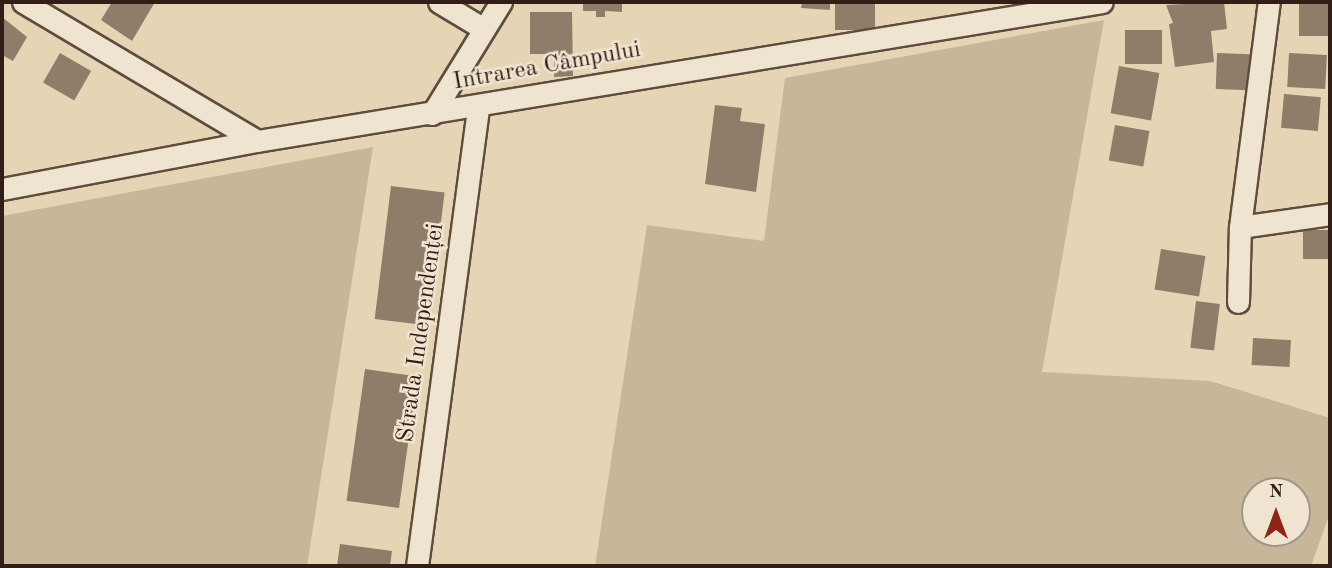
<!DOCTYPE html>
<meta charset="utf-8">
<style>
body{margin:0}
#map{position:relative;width:1332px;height:568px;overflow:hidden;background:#e6d5b5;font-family:"Old Standard TT",serif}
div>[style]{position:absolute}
.green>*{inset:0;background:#c7b69a}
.building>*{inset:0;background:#907d69;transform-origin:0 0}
.roads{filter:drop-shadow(2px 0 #5f4c3e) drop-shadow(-2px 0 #5f4c3e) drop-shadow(0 2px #5f4c3e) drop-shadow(0 -2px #5f4c3e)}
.minor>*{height:21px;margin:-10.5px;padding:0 10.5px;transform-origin:10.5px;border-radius:10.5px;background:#efe4cf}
span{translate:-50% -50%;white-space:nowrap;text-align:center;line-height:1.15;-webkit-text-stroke:5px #efe4cf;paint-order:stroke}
.street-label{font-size:24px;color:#321e17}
.frame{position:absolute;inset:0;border:4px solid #321e17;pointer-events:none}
.north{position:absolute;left:1241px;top:477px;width:70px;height:70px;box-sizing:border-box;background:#efe4cf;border:2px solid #a39585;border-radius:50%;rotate:0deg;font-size:19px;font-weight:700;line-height:28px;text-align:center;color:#321e17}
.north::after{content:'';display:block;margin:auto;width:24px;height:32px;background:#8f2418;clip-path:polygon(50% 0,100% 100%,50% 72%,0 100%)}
</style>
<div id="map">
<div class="green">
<i style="clip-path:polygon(evenodd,1104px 20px,1042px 372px,1210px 381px,1330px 418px,1330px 513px,1311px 566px,595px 566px,647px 225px,764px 241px,785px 78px,1104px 20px,1255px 491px,1297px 491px,1297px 533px,1255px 533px,1255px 491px)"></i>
<i style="clip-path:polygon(373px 147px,307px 566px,2px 566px,2px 216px)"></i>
</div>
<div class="building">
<i style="clip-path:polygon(112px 2px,155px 2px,132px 41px,101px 20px)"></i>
<i style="clip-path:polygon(583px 2px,622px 2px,622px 12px,605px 11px,605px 17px,596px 17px,596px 11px,583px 11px)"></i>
<i style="clip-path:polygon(802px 2px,830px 2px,830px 10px,801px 8px)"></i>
<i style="left:835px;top:2px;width:40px;height:28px"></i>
<i style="clip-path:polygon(1224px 2px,1227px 29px,1211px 31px,1214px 62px,1175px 67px,1169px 24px,1173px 23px,1166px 5px)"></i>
<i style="left:1299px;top:2px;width:31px;height:34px"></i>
<i style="clip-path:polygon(530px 12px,572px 12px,573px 76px,554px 77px,554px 54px,530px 54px)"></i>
<i style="clip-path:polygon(2px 17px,27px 37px,13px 61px,2px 55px)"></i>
<i style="left:1125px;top:30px;width:37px;height:34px"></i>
<i style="left:60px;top:53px;width:36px;height:34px;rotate:30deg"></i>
<i style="left:1217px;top:53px;width:34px;height:36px;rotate:2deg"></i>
<i style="left:1289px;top:53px;width:38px;height:34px;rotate:3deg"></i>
<i style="left:1119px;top:66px;width:41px;height:48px;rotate:10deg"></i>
<i style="left:1284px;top:94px;width:37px;height:34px;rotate:5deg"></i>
<i style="clip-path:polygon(715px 105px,742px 108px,740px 121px,765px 124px,756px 192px,705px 184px)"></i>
<i style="left:1115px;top:125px;width:35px;height:36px;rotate:10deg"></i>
<i style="left:391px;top:186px;width:54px;height:134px;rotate:7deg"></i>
<i style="left:1330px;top:230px;width:29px;height:27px;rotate:90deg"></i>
<i style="left:1161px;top:249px;width:45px;height:41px;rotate:9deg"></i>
<i style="left:1196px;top:301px;width:24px;height:47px;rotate:7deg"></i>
<i style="left:1253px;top:338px;width:38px;height:27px;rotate:3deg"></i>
<i style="left:365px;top:369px;width:53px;height:133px;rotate:8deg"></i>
<i style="clip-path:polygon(340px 544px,392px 551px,390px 566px,337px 566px)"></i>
</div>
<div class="roads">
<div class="minor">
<i style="left:23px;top:2px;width:272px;rotate:30.7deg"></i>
<i style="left:439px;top:2px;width:52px;rotate:31deg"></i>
<i style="left:432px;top:114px;width:132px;rotate:-58.4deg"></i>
<i style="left:2px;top:189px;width:259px;rotate:-10.7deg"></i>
<i style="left:257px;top:141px;width:856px;rotate:-9.34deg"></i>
<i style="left:1240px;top:227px;width:91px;rotate:-8.2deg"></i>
<i style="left:1238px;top:302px;width:75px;rotate:-88.5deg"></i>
<i style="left:1240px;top:227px;width:227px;rotate:-82.7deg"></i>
<i style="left:417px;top:566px;width:464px;rotate:-82.4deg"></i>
</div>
</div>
<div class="street-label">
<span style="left:547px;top:67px;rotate:-10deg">Intrarea Câmpului</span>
<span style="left:422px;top:333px;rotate:-82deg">Strada Independenței</span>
</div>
<div class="frame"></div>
<div class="north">N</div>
</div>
